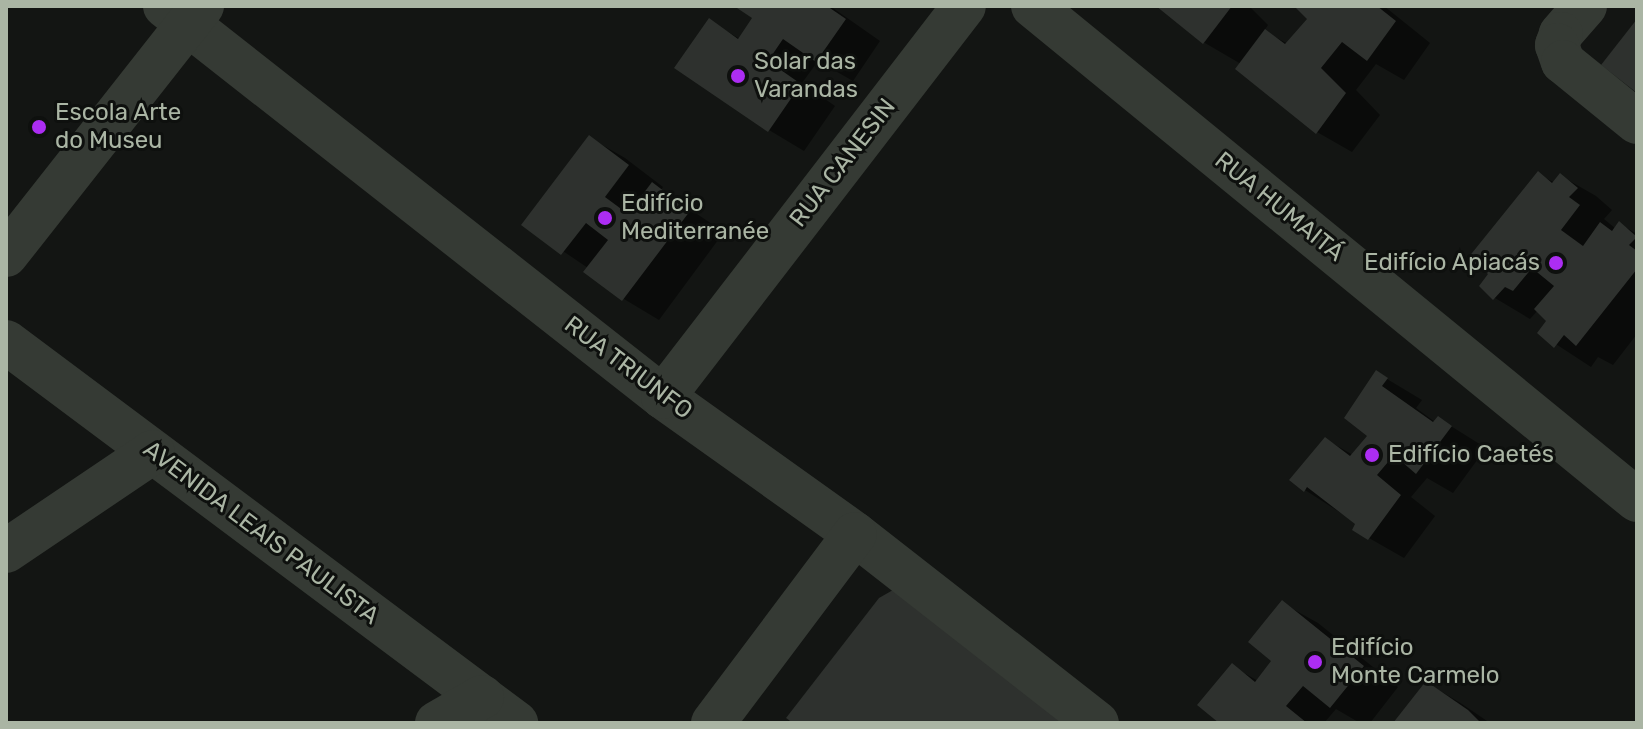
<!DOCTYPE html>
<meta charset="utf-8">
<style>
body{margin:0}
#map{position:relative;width:1643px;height:729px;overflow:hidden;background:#131513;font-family:Rubik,sans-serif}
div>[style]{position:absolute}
.shadow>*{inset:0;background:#0007}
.building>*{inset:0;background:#2e312e}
.minor>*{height:44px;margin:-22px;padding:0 22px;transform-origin:22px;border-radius:22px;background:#353a34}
.dots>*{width:22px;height:22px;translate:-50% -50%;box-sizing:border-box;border:4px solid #0e100e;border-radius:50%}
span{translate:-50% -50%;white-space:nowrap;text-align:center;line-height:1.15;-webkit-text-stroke:6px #0e100e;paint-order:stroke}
.poi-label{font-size:24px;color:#aab5a4}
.left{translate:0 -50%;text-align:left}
.right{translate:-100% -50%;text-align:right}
.street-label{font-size:24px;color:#aab5a4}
.frame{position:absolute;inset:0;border:8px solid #aab5a4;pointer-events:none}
</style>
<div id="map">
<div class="shadow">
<i style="clip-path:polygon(737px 6px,830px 6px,880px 41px,853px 81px,818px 61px,802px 83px,835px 106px,804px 151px,769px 130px,709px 21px,740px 39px,754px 17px)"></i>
<i style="clip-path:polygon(1159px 6px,1249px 6px,1268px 25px,1264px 31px,1288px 44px,1309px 19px,1296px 6px,1384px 6px,1430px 43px,1404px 80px,1376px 64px,1356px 90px,1380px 115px,1352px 152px,1317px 132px,1241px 64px,1205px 43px)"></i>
<i style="clip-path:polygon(590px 138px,625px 158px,663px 187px,661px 190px,724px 232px,659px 320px,624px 299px,586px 271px,588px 268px,523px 224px)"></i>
<i style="clip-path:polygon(1538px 174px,1555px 183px,1561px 176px,1596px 196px,1612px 210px,1604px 219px,1616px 229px,1620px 224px,1637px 234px,1637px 334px,1613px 365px,1598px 357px,1591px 367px,1539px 333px,1549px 320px,1538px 310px,1530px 319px,1495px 298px,1491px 274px)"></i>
<i style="clip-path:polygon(1377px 373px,1422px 400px,1416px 408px,1435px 422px,1438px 418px,1486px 448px,1453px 493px,1427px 478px,1411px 497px,1435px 516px,1404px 558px,1369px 538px,1358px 524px,1305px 490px,1325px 439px,1353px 455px,1370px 436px)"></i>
<i style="clip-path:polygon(1282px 603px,1318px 623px,1398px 687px,1370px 723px,1360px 723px,1336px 709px,1324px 723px,1223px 723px,1232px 666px,1258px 681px,1274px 661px)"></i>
<i style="clip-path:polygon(1427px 683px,1462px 704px,1490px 723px,1396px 723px)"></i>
</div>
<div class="building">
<i style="clip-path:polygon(734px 6px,827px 6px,846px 19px,816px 62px,783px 39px,768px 61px,801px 84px,768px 132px,674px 68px,709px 18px,738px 39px,752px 18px)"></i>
<i style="clip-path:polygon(1156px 6px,1232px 6px,1203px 44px)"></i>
<i style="clip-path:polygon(1294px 6px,1377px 6px,1396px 21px,1367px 61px,1342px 42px,1321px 68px,1346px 93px,1316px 134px,1235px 69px,1265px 29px,1285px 44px,1307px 19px)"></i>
<i style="clip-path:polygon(1637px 19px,1637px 93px,1601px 65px)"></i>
<i style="clip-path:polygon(589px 135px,629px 165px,605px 197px,628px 214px,652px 182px,690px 211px,622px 301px,583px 272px,608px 240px,586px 223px,561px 255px,521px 225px)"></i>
<i style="clip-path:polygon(1538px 171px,1552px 183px,1560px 173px,1578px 188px,1569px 197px,1580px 205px,1561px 230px,1583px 246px,1600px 222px,1612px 231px,1619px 221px,1637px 237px,1629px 245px,1637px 251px,1637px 269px,1576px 346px,1564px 335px,1554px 348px,1537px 333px,1546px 321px,1534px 309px,1554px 286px,1532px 268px,1513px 291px,1505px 287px,1493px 300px,1479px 286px,1488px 274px,1468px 258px)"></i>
<i style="clip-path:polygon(1376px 370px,1388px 378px,1382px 386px,1433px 422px,1438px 416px,1452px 426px,1416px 474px,1394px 455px,1377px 475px,1401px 495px,1368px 540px,1352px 530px,1355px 524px,1307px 487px,1304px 492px,1289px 480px,1325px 437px,1350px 456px,1367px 436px,1344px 418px)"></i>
<i style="clip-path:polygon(893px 590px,1083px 723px,793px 723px,786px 718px,879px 598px)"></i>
<i style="clip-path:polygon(1282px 600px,1364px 666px,1330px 708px,1303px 686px,1286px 706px,1307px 723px,1219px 723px,1197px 705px,1232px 663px,1255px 682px,1271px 661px,1248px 642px)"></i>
<i style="clip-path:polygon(1426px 681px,1468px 710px,1481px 723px,1393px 723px)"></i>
</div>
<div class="minor">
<i style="left:165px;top:6px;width:633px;rotate:38.14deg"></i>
<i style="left:663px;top:397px;width:236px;rotate:35.5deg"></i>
<i style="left:855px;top:534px;width:307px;rotate:38deg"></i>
<i style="left:1033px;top:6px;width:780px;rotate:39.28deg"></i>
<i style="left:1585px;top:6px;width:37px;rotate:131deg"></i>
<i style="left:1561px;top:34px;width:12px;rotate:110deg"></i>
<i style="left:1557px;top:45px;width:18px;rotate:71deg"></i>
<i style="left:1563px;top:62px;width:95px;rotate:39deg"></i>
<i style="left:6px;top:255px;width:317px;rotate:-51.8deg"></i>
<i style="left:6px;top:342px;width:637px;rotate:36.76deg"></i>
<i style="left:663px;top:397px;width:493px;rotate:-52.4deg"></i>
<i style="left:6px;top:551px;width:177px;rotate:-34deg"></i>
<i style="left:437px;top:723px;width:52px;rotate:-30deg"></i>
<i style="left:713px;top:723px;width:236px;rotate:-53.1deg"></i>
</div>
<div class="dots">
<i style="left:738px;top:76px;background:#ac2df3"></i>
<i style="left:39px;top:127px;background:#ac2df3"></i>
<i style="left:605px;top:218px;background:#ac2df3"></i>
<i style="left:1556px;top:263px;background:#ac2df3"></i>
<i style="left:1372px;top:455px;background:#ac2df3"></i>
<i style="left:1315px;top:662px;background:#ac2df3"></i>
</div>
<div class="poi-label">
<span class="left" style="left:754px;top:76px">Solar das<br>Varandas</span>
<span class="left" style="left:55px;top:127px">Escola Arte<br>do Museu</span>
<span class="left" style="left:621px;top:218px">Edifício<br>Mediterranée</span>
<span class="right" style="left:1540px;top:263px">Edifício Apiacás</span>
<span class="left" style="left:1388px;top:455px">Edifício Caetés</span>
<span class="left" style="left:1331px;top:662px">Edifício<br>Monte Carmelo</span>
</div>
<div class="street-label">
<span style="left:843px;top:163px;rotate:-52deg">RUA CANESIN</span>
<span style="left:1279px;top:207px;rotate:39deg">RUA HUMAITÁ</span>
<span style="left:628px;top:368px;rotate:37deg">RUA TRIUNFO</span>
<span style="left:261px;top:533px;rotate:37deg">AVENIDA LEAIS PAULISTA</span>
</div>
<div class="frame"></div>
</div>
